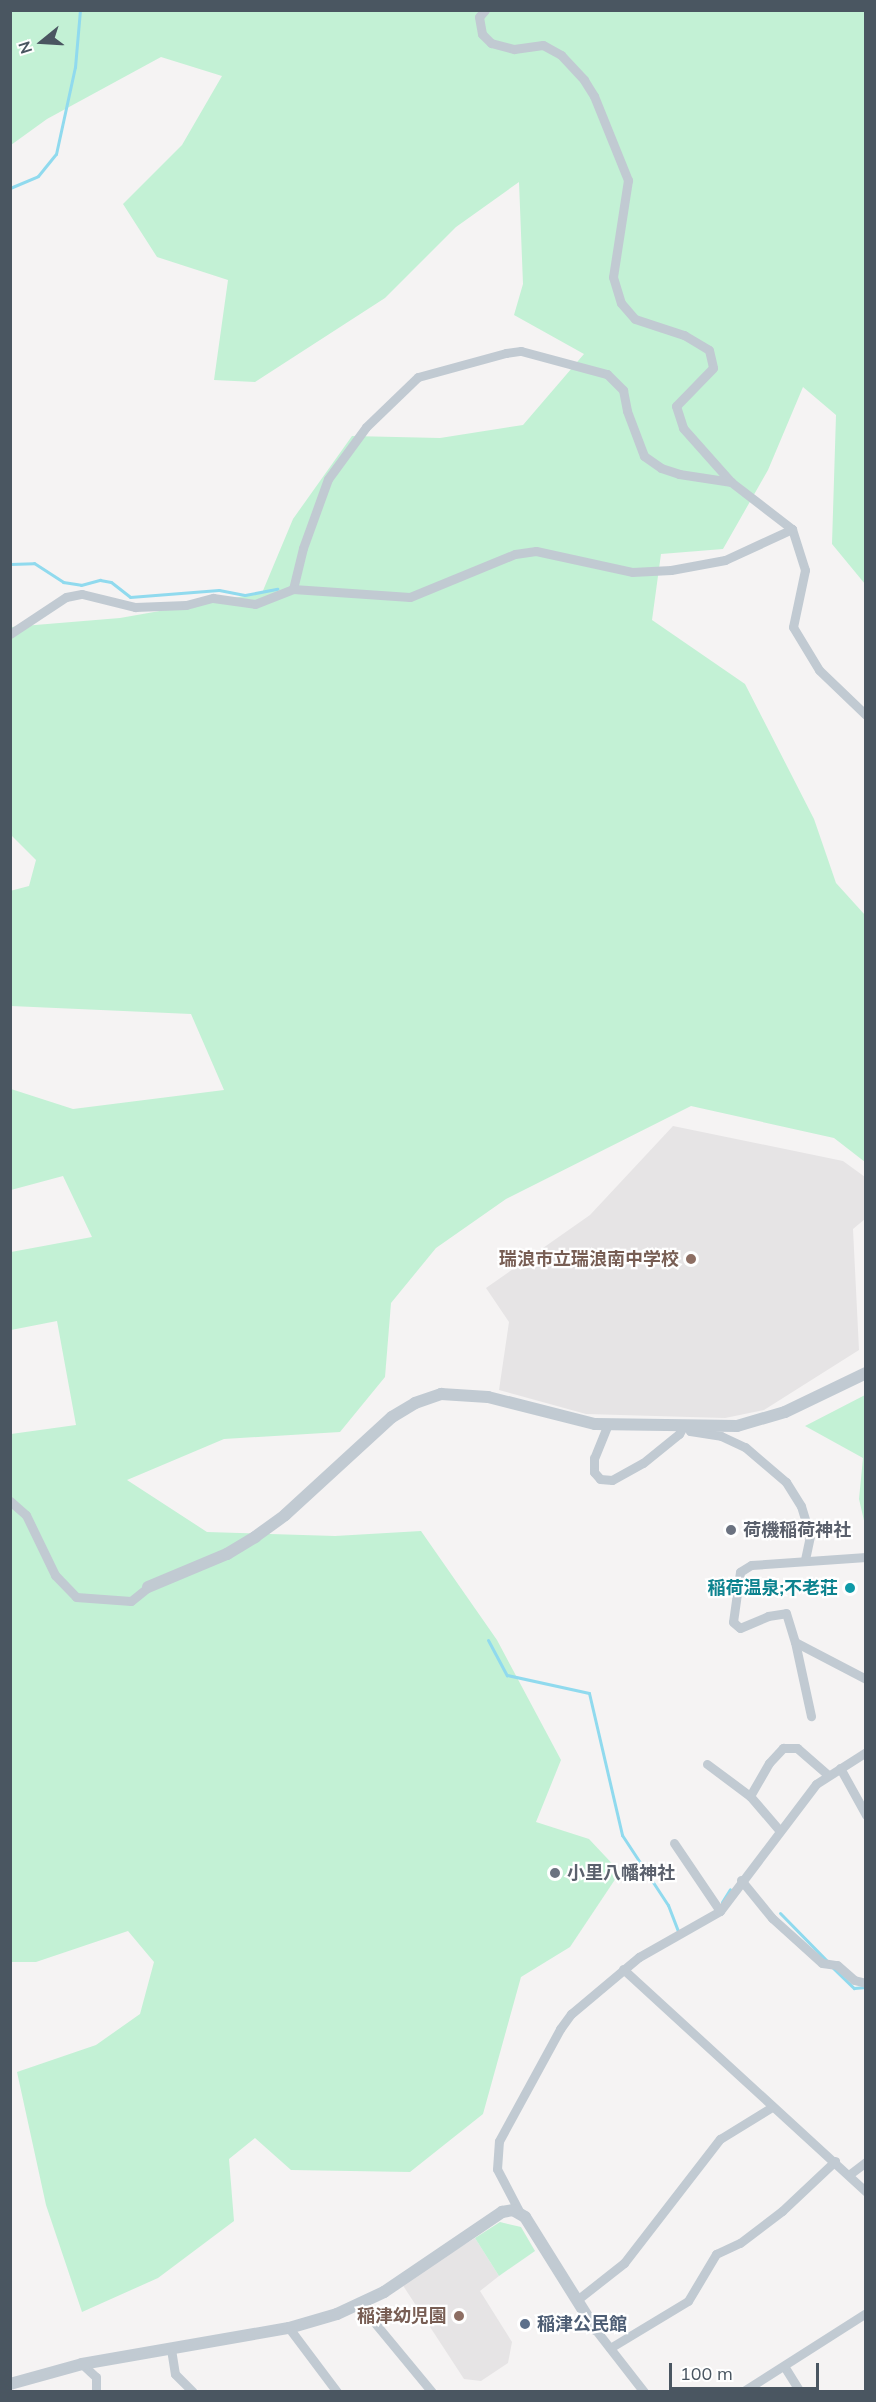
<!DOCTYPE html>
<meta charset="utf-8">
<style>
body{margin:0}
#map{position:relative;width:876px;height:2402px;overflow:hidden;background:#f5f3f3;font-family:Mulish,"Noto Sans JP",sans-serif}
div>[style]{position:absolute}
.education>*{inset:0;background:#e6e4e5}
.green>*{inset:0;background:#c3f1d5}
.stream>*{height:3px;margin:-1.5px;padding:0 1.5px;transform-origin:1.5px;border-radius:1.5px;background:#90daee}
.minor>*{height:9px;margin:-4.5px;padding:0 4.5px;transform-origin:4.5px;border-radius:4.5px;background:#c1cad2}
.tertiary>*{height:12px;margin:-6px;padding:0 6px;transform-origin:6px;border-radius:6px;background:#c1cad2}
.dots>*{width:16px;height:16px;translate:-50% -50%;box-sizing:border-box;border:3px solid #fff;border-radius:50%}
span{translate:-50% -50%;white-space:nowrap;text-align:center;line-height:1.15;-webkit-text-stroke:4.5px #fff;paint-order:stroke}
.education-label{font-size:18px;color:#785e54;font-weight:700}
.right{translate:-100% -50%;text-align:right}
.worship-label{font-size:18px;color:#5b616d;font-weight:700}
.left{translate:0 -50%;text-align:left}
.culture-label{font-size:18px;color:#0d838f;font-weight:700}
.service-label{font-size:18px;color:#4e5e75;font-weight:700}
.frame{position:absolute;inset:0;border:12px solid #4a5661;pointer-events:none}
.north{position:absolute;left:12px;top:12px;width:60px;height:60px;-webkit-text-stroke:4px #fff;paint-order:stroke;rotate:252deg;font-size:16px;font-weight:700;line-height:24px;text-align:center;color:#4a5661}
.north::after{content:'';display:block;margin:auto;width:21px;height:27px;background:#4a5661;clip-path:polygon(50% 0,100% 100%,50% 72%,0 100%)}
.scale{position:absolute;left:669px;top:2363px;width:150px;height:27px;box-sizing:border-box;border:3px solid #4a5661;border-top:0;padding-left:8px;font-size:18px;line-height:21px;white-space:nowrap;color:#4a5661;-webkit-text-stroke:4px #fff;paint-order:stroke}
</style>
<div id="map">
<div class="education">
<i style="clip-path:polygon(673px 1126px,843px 1161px,865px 1177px,865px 1219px,853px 1229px,859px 1350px,764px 1410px,725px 1418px,586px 1414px,499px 1390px,509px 1322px,486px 1288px,590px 1215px)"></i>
<i style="clip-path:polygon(475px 2238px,499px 2276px,480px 2291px,512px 2342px,508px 2363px,481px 2381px,464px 2379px,402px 2284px)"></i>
</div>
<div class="green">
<i style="clip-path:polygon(11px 11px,865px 11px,865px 584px,832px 544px,836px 415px,803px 387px,768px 470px,723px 549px,661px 554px,652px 620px,745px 684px,814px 819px,836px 883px,865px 915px,865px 1162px,834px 1138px,691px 1106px,506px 1199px,436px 1248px,391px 1303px,385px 1377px,340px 1432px,224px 1439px,127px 1480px,207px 1532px,335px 1536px,421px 1531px,497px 1640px,561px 1760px,536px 1822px,589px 1839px,620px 1872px,570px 1947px,521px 1977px,483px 2114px,410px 2172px,291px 2170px,255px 2138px,229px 2159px,234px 2221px,158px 2278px,82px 2312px,46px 2205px,17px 2072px,96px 2045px,140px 2014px,154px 1962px,128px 1931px,36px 1962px,11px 1962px,11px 1434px,76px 1425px,57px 1321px,11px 1330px,11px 1252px,92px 1237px,63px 1176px,11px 1190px,11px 1089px,73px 1109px,224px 1090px,191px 1014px,11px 1006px,10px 891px,29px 886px,36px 860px,11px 835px,11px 627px,120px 618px,262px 593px,293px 519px,352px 436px,440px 438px,523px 425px,584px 354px,514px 315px,523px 284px,519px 182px,456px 227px,385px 298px,255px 382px,214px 380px,228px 280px,157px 257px,123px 204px,182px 145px,222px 76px,161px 57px,47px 119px,11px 145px)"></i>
<i style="clip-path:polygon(865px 1395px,865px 1525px,859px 1499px,863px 1458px,805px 1426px)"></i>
<i style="clip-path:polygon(500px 2222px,521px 2227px,535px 2251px,499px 2276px,475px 2238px)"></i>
</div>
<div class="stream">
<i style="left:10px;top:188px;width:30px;rotate:-23deg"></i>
<i style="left:38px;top:176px;width:28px;rotate:-51deg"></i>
<i style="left:56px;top:154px;width:89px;rotate:-77.7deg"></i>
<i style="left:75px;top:67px;width:57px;rotate:-85deg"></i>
<i style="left:10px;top:564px;width:24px;rotate:-2deg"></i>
<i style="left:34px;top:563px;width:35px;rotate:33deg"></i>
<i style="left:63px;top:582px;width:18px;rotate:9deg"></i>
<i style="left:81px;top:585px;width:20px;rotate:-15deg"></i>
<i style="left:100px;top:580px;width:11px;rotate:10deg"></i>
<i style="left:111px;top:582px;width:24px;rotate:38deg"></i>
<i style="left:130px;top:597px;width:89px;rotate:-4.5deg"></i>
<i style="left:219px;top:590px;width:26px;rotate:11deg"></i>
<i style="left:245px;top:595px;width:33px;rotate:-11deg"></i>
<i style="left:488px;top:1640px;width:40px;rotate:62deg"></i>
<i style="left:507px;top:1675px;width:84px;rotate:12.4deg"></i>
<i style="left:589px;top:1693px;width:146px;rotate:76.9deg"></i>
<i style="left:622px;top:1835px;width:84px;rotate:56.7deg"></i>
<i style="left:668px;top:1905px;width:28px;rotate:69deg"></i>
<i style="left:722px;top:1902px;width:15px;rotate:-58deg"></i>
<i style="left:780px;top:1913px;width:67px;rotate:45.6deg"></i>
<i style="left:833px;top:1968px;width:29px;rotate:44deg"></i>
<i style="left:854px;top:1988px;width:12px;rotate:-5deg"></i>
</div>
<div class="minor">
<i style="left:485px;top:10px;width:9px;rotate:131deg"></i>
<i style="left:479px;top:17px;width:17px;rotate:80deg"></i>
<i style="left:482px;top:34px;width:13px;rotate:45deg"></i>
<i style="left:491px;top:43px;width:24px;rotate:15deg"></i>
<i style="left:514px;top:49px;width:29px;rotate:-8deg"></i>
<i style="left:543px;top:45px;width:21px;rotate:29deg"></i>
<i style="left:561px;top:55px;width:34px;rotate:47deg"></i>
<i style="left:584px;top:80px;width:19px;rotate:58deg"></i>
<i style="left:594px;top:96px;width:91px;rotate:68deg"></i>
<i style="left:628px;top:180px;width:98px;rotate:98.8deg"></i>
<i style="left:613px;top:277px;width:27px;rotate:73deg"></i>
<i style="left:621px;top:303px;width:21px;rotate:49deg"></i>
<i style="left:635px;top:319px;width:52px;rotate:18.1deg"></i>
<i style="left:684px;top:335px;width:29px;rotate:31deg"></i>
<i style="left:709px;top:350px;width:18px;rotate:77deg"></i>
<i style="left:713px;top:368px;width:53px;rotate:134.2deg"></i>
<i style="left:676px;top:406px;width:23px;rotate:72deg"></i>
<i style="left:683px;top:428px;width:72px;rotate:48.4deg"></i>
<i style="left:731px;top:482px;width:77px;rotate:37.6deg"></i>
<i style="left:792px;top:529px;width:43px;rotate:72.4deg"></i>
<i style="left:805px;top:570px;width:58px;rotate:101.9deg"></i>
<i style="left:793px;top:627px;width:50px;rotate:58.8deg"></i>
<i style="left:819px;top:670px;width:65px;rotate:43.8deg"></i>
<i style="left:293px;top:589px;width:42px;rotate:-76.3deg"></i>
<i style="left:303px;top:548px;width:73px;rotate:-70.1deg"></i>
<i style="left:328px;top:479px;width:64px;rotate:-53.8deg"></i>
<i style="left:366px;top:427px;width:72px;rotate:-43.9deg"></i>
<i style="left:418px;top:377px;width:91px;rotate:-15.3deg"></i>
<i style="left:506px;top:353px;width:15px;rotate:-8deg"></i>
<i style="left:521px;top:351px;width:89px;rotate:15deg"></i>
<i style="left:607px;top:374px;width:23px;rotate:45deg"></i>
<i style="left:623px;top:390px;width:21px;rotate:79deg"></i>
<i style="left:627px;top:411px;width:48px;rotate:69.3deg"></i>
<i style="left:644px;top:456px;width:21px;rotate:35deg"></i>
<i style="left:661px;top:468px;width:19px;rotate:18deg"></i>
<i style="left:679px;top:474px;width:53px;rotate:8.7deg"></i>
<i style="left:10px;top:634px;width:67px;rotate:-33.5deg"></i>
<i style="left:66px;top:597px;width:16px;rotate:-11deg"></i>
<i style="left:82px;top:594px;width:55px;rotate:13.8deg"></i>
<i style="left:135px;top:607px;width:51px;rotate:-2.2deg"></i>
<i style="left:186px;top:605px;width:28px;rotate:-15deg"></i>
<i style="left:213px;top:598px;width:42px;rotate:8.1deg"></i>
<i style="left:255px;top:604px;width:41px;rotate:-21.5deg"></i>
<i style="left:293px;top:589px;width:117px;rotate:3.9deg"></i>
<i style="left:410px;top:597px;width:113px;rotate:-22.3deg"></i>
<i style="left:515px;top:554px;width:21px;rotate:-8deg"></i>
<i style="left:536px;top:551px;width:98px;rotate:12.3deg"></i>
<i style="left:632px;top:572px;width:39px;rotate:-3deg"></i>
<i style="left:671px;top:570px;width:55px;rotate:-10.5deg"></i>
<i style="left:725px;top:560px;width:74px;rotate:-24.8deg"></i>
<i style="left:608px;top:1424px;width:37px;rotate:112deg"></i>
<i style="left:594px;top:1458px;width:14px;rotate:90deg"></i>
<i style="left:594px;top:1472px;width:9px;rotate:49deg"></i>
<i style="left:600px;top:1479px;width:12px;rotate:5deg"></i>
<i style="left:612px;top:1480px;width:35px;rotate:-29deg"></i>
<i style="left:643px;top:1463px;width:46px;rotate:-38.9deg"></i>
<i style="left:679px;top:1434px;width:10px;rotate:-61deg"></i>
<i style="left:688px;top:1424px;width:7px;rotate:74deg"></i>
<i style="left:690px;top:1431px;width:31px;rotate:9deg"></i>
<i style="left:721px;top:1436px;width:26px;rotate:25deg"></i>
<i style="left:745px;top:1447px;width:54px;rotate:40.5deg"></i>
<i style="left:786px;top:1482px;width:28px;rotate:58deg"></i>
<i style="left:801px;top:1506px;width:31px;rotate:73deg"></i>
<i style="left:810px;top:1536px;width:25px;rotate:102deg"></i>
<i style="left:10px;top:1501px;width:21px;rotate:41deg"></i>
<i style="left:26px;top:1515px;width:67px;rotate:64.2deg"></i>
<i style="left:55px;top:1575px;width:30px;rotate:46deg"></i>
<i style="left:76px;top:1597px;width:55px;rotate:4.2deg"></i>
<i style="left:131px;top:1601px;width:22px;rotate:-39deg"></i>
<i style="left:866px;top:1557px;width:115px;rotate:176deg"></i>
<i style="left:751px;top:1565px;width:13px;rotate:148deg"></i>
<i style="left:740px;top:1572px;width:50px;rotate:98deg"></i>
<i style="left:733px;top:1622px;width:9px;rotate:41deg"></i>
<i style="left:740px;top:1628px;width:30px;rotate:-23deg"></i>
<i style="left:768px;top:1616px;width:18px;rotate:-9deg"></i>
<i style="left:786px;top:1613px;width:30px;rotate:73deg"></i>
<i style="left:795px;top:1642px;width:80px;rotate:27.5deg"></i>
<i style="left:795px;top:1642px;width:76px;rotate:77.8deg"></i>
<i style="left:707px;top:1764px;width:54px;rotate:36.7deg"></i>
<i style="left:840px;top:1768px;width:54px;rotate:61deg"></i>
<i style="left:780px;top:1831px;width:46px;rotate:-130.6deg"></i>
<i style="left:750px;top:1796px;width:38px;rotate:-60deg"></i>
<i style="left:769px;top:1763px;width:21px;rotate:-47deg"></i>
<i style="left:783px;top:1748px;width:14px"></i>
<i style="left:797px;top:1748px;width:41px;rotate:41.1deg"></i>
<i style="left:674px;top:1843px;width:82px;rotate:55.9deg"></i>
<i style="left:741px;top:1880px;width:49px;rotate:50.8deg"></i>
<i style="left:772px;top:1918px;width:67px;rotate:42deg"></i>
<i style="left:822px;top:1963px;width:15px;rotate:8deg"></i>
<i style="left:837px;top:1965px;width:23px;rotate:41deg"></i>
<i style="left:854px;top:1980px;width:12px;rotate:14deg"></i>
<i style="left:623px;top:1969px;width:330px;rotate:42.5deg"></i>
<i style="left:850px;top:2174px;width:20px;rotate:-37deg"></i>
<i style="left:519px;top:2211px;width:47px;rotate:-117.6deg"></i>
<i style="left:497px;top:2169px;width:28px;rotate:-86deg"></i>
<i style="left:499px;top:2141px;width:128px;rotate:-61.4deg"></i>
<i style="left:560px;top:2029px;width:19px;rotate:-54deg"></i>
<i style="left:571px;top:2014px;width:89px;rotate:-40deg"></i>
<i style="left:639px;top:1957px;width:93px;rotate:-29.6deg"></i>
<i style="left:720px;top:1911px;width:159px;rotate:-52.9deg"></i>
<i style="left:816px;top:1784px;width:59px;rotate:-32.6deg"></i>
<i style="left:577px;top:2300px;width:60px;rotate:-38.2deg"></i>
<i style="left:624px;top:2263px;width:157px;rotate:-52.3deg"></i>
<i style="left:720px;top:2139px;width:61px;rotate:-31.6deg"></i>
<i style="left:360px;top:2305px;width:113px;rotate:50.4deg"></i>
<i style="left:289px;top:2328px;width:80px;rotate:53.1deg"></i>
<i style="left:595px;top:2329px;width:80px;rotate:52.1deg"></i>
<i style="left:610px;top:2348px;width:91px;rotate:-31.1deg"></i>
<i style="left:688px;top:2301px;width:55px;rotate:-59.2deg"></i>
<i style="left:716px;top:2254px;width:26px;rotate:-25deg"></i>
<i style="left:740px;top:2243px;width:53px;rotate:-37.3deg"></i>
<i style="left:782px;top:2211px;width:73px;rotate:-43.3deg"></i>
<i style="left:171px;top:2349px;width:25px;rotate:81deg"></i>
<i style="left:175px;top:2374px;width:25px;rotate:45deg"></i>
<i style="left:82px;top:2364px;width:19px;rotate:43deg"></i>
<i style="left:96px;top:2377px;width:15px;rotate:90deg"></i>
<i style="left:784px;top:2366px;width:31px;rotate:58deg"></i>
<i style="left:742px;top:2392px;width:147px;rotate:-32.5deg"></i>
</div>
<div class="tertiary">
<i style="left:148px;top:1587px;width:86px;rotate:-22.7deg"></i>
<i style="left:227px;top:1554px;width:33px;rotate:-31deg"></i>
<i style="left:255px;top:1537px;width:37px;rotate:-36deg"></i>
<i style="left:285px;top:1515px;width:145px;rotate:-42.5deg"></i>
<i style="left:392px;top:1417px;width:27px;rotate:-31deg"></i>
<i style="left:415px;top:1403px;width:28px;rotate:-19deg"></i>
<i style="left:441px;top:1394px;width:47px;rotate:3.7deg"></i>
<i style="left:488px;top:1397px;width:110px;rotate:14.2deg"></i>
<i style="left:595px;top:1424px;width:142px;rotate:0.8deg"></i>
<i style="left:737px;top:1426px;width:50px;rotate:-16.3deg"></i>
<i style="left:785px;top:1412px;width:90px;rotate:-25.7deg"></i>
<i style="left:10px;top:2384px;width:75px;rotate:-15.5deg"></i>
<i style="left:82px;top:2364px;width:210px;rotate:-9.9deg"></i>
<i style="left:289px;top:2328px;width:50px;rotate:-16.3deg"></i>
<i style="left:337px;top:2314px;width:52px;rotate:-25.1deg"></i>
<i style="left:384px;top:2292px;width:143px;rotate:-34.1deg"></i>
<i style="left:502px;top:2212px;width:11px;rotate:-10deg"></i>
<i style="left:513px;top:2210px;width:14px;rotate:30deg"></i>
<i style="left:525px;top:2217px;width:132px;rotate:58deg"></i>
</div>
<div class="dots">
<i style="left:691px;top:1259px;background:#8d6e63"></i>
<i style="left:731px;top:1530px;background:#6b7280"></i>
<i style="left:850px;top:1588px;background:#0f9aa8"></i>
<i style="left:555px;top:1873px;background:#6b7280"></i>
<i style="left:459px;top:2316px;background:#8d6e63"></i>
<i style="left:525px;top:2324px;background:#5c6f8a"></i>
</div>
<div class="education-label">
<span class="right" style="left:679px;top:1259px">瑞浪市立瑞浪南中学校</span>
<span class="right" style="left:447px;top:2316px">稲津幼児園</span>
</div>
<div class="worship-label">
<span class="left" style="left:743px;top:1530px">荷機稲荷神社</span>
<span class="left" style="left:567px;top:1873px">小里八幡神社</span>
</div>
<div class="culture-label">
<span class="right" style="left:838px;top:1588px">稲荷温泉;不老荘</span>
</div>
<div class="service-label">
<span class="left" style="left:537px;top:2324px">稲津公民館</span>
</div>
<div class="frame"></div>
<div class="north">N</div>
<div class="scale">100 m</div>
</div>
